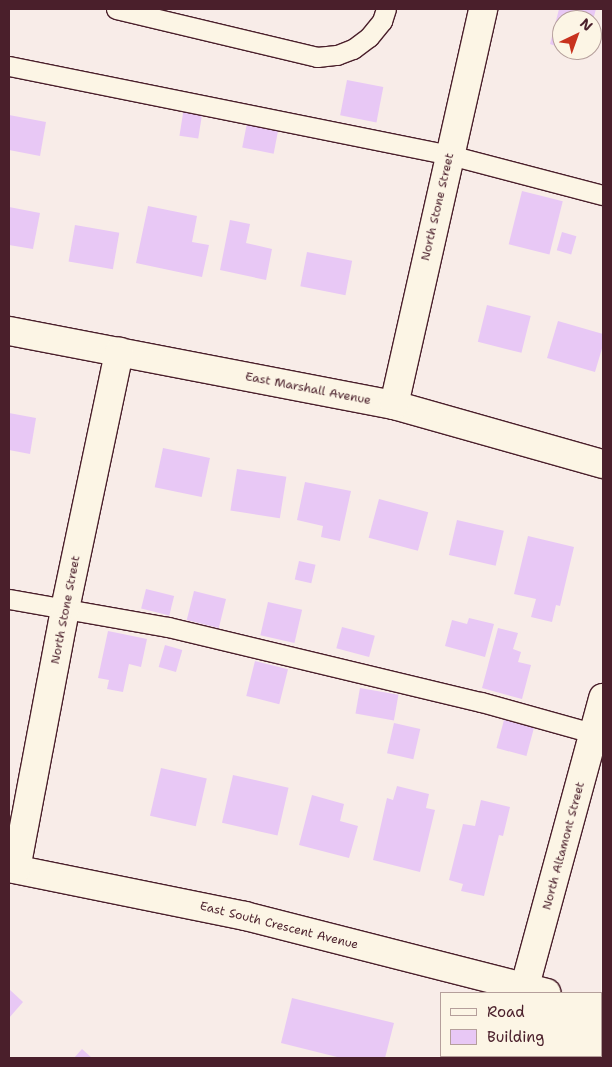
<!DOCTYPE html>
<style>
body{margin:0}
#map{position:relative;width:612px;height:1067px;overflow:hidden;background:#f8ece8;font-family:"Shantell Sans",sans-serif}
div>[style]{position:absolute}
.building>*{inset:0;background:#e8c8f5;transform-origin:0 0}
.roads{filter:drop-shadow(1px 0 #4a1f2b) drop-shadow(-1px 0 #4a1f2b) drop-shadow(0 1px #4a1f2b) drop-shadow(0 -1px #4a1f2b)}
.lane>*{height:19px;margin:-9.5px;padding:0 9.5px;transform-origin:9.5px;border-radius:9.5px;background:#fcf5e5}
.street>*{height:28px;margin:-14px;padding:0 14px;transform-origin:14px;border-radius:14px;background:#fcf5e5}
span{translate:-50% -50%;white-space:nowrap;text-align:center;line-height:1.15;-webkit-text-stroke:5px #fcf5e5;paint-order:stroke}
.street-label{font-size:12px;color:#4a1f2b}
.frame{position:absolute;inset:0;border:10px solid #4a1f2b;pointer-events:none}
.legend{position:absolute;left:440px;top:992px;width:162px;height:65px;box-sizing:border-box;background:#fcf5e5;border:1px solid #b59f9b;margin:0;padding:6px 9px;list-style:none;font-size:15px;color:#4a1f2b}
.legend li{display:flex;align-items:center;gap:10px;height:25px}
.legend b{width:25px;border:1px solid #b59f9b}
.north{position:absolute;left:552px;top:10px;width:50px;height:50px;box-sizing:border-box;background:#fcf5e5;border:1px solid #b59f9b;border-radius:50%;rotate:42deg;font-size:14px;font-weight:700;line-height:20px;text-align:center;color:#4a1f2b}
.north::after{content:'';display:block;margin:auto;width:18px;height:22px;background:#c8321e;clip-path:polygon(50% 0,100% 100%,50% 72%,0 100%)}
</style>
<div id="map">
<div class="building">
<i style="clip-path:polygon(559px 9px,596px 9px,593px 20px,562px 20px,562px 48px,550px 44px)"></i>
<i style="left:347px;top:80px;width:37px;height:36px;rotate:11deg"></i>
<i style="left:184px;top:107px;width:19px;height:29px;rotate:9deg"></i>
<i style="clip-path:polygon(9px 115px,46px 122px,40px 156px,9px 150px)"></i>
<i style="left:247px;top:123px;width:32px;height:25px;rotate:11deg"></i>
<i style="left:522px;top:191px;width:42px;height:55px;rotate:14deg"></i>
<i style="clip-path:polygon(148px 206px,197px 216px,192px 242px,209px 245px,202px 277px,136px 263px)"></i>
<i style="clip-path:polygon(9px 207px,40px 213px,33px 249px,9px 245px)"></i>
<i style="clip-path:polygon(230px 220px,250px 224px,246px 243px,272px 249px,266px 280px,220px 270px)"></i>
<i style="left:75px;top:225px;width:45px;height:37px;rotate:10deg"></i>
<i style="left:562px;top:232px;width:15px;height:19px;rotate:16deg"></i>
<i style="left:307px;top:252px;width:46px;height:35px;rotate:11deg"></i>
<i style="left:487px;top:305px;width:45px;height:38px;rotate:14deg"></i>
<i style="clip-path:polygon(558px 321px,603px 334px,603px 345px,595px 372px,547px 358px)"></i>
<i style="clip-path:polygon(9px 413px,36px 418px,30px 454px,9px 450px)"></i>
<i style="left:163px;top:448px;width:48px;height:40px;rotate:12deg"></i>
<i style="left:237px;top:469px;width:50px;height:42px;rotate:9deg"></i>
<i style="clip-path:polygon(305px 482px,351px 491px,340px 541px,321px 537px,323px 526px,297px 520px)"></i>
<i style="left:379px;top:499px;width:51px;height:40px;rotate:15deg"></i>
<i style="left:457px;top:520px;width:48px;height:36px;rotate:13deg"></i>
<i style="clip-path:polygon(528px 536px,574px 547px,560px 606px,556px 605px,552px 622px,531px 617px,536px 599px,514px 594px)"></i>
<i style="left:299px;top:561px;width:17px;height:19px;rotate:13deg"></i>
<i style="left:146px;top:589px;width:29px;height:20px;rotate:14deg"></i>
<i style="left:194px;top:591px;width:33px;height:30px;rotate:14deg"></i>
<i style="left:268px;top:602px;width:35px;height:34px;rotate:13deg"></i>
<i style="clip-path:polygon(469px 618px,494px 624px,485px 657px,445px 646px,452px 620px,467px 624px)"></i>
<i style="left:342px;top:627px;width:34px;height:22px;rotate:15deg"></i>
<i style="clip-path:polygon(498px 628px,518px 633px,513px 649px,521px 652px,518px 662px,531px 665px,522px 699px,482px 688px)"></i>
<i style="clip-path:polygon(108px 631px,147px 639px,141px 667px,129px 664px,123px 692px,107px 689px,109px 680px,98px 678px)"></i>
<i style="left:165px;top:645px;width:18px;height:23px;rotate:16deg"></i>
<i style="left:255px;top:661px;width:34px;height:36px;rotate:14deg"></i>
<i style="left:360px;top:688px;width:39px;height:26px;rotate:10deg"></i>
<i style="left:504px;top:720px;width:31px;height:29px;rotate:15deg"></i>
<i style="left:394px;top:723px;width:27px;height:31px;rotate:13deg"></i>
<i style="left:161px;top:768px;width:47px;height:49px;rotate:13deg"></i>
<i style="left:233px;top:775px;width:57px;height:49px;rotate:13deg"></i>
<i style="clip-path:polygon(397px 786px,429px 794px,426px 808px,435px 810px,420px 872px,373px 860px,387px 798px,393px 800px)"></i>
<i style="clip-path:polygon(312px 795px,344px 804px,340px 821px,358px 826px,349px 858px,299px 845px)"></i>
<i style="clip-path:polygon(481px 800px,510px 807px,503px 836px,499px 835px,484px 896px,461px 891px,463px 884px,449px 880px,463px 824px,475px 826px)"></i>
<i style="clip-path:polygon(9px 989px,23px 1002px,9px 1018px)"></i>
<i style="clip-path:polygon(292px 998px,394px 1023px,385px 1058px,341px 1058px,281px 1043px)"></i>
<i style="clip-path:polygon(82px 1049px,92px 1058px,74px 1058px)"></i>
</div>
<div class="roads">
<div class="lane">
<i style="left:116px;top:9px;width:207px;rotate:13.4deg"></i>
<i style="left:317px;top:57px;width:20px;rotate:-6deg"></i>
<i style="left:337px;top:55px;width:17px;rotate:-21deg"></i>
<i style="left:353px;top:49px;width:20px;rotate:-37deg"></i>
<i style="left:369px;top:37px;width:21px;rotate:-51deg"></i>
<i style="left:382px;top:21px;width:13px;rotate:-72deg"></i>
<i style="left:9px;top:66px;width:450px;rotate:11.4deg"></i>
<i style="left:450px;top:155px;width:158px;rotate:14.7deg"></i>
<i style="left:9px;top:599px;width:161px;rotate:10deg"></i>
<i style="left:168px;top:627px;width:322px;rotate:13.5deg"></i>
<i style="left:481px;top:702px;width:127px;rotate:15.6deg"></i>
</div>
<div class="street">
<i style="left:9px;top:331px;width:392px;rotate:10.9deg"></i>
<i style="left:394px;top:405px;width:217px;rotate:15.8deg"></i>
<i style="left:394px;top:405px;width:406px;rotate:-77.3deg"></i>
<i style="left:9px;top:868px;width:241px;rotate:11.5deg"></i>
<i style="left:245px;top:916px;width:311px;rotate:14.3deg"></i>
<i style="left:16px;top:869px;width:265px;rotate:-79.3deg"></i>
<i style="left:65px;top:609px;width:263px;rotate:-78.1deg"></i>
<i style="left:523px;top:993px;width:306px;rotate:-74.8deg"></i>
<i style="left:601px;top:1009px;width:2px;rotate:27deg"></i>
<i style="left:483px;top:1058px;width:3px;rotate:-45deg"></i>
</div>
</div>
<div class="street-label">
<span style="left:438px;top:207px;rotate:-77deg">North Stone Street</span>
<span style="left:308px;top:389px;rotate:11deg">East Marshall Avenue</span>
<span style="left:66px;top:610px;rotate:-79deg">North Stone Street</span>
<span style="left:564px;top:846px;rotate:-75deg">North Altamont Street</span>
<span style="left:279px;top:926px;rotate:14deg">East South Crescent Avenue</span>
</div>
<div class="frame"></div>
<ul class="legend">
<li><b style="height:6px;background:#fcf5e5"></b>Road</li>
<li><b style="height:14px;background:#e8c8f5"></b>Building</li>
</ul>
<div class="north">N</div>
</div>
